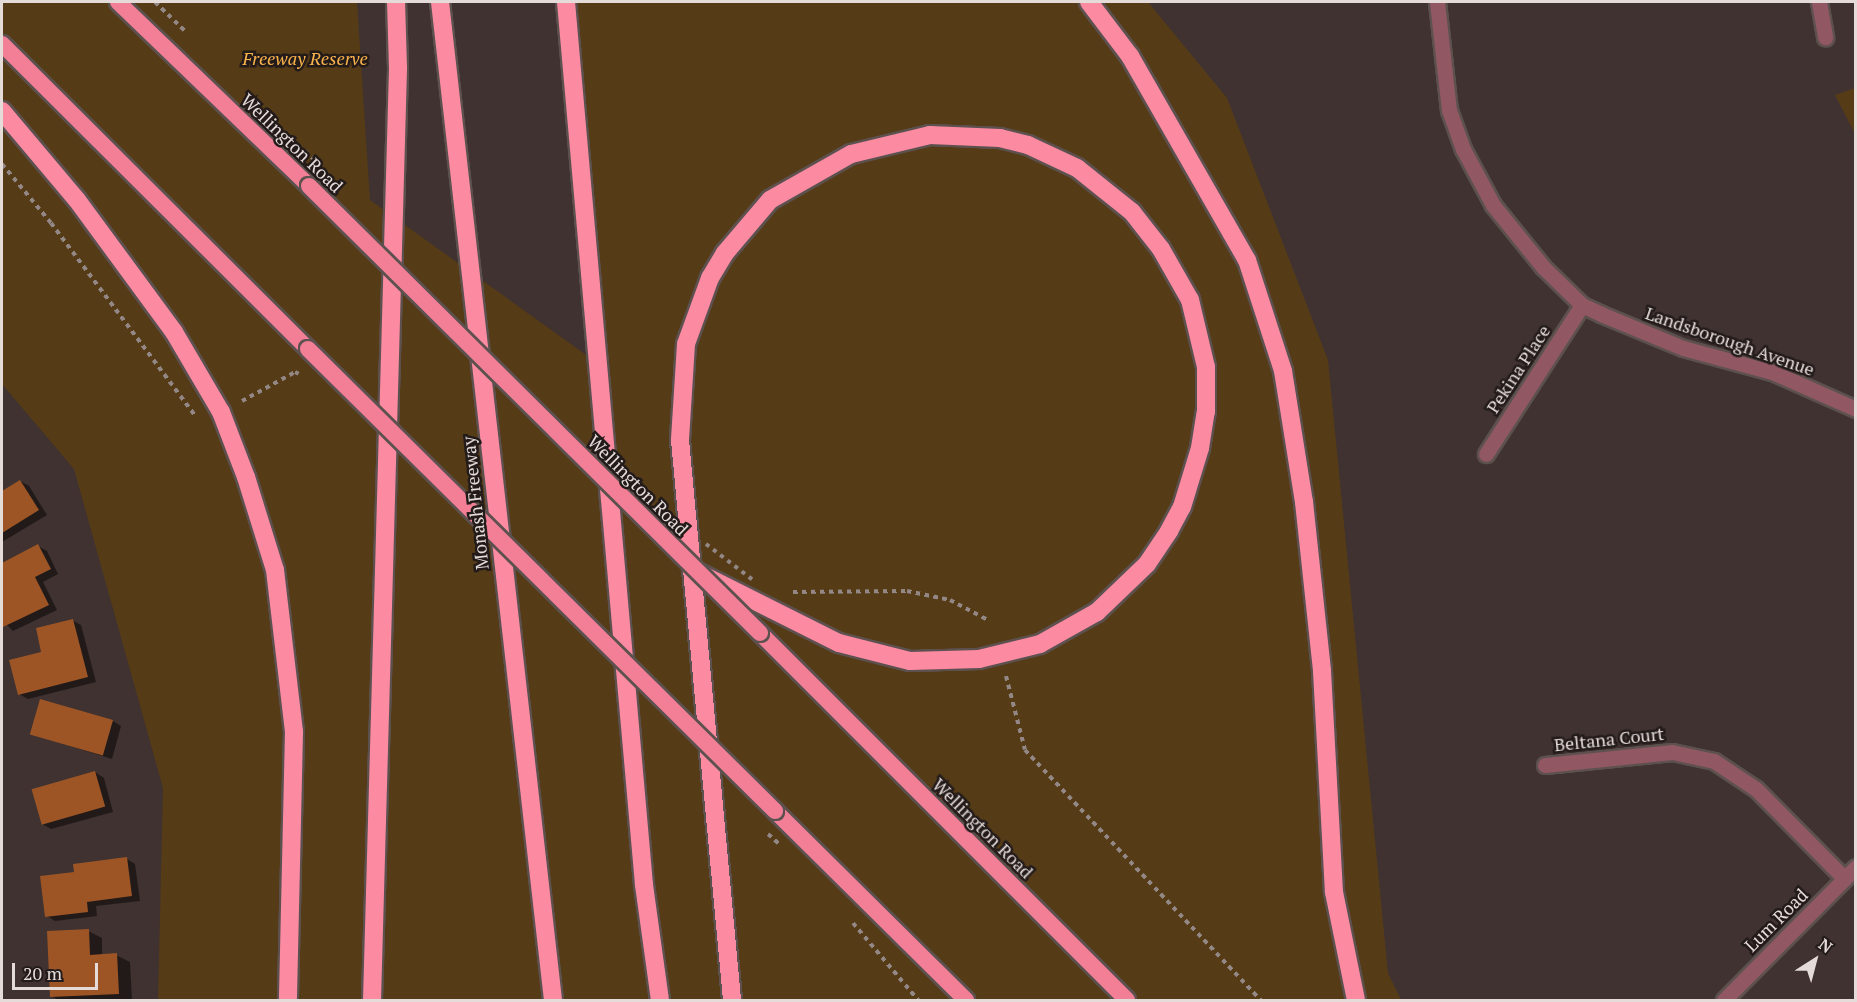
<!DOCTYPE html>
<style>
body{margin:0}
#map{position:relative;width:1857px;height:1002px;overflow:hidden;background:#3f3230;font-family:"PT Serif",serif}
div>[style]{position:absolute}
.green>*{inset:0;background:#563b17}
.shadow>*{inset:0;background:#0007}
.building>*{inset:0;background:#9d5525;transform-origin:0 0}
.path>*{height:4px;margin-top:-2px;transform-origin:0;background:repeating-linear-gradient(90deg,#938886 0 4.5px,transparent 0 9px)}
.roads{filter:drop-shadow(2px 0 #5d514f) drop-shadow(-2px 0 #5d514f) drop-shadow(0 2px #5d514f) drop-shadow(0 -2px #5d514f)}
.minor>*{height:15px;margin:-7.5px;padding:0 7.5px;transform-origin:7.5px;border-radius:7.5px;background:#915762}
.trunk>*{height:16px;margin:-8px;padding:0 8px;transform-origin:8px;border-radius:8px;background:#f27f96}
.motorway>*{height:18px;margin:-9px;padding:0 9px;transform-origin:9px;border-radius:9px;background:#fc8ba1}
.path-bridge>*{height:4px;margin-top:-2px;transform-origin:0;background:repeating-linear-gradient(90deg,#938886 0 4.5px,transparent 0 9px)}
.bridges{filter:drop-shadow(2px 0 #5d514f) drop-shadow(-2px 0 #5d514f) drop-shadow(0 2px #5d514f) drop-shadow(0 -2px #5d514f)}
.trunk-bridge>*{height:16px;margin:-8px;padding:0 8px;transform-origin:8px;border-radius:8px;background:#f27f96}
span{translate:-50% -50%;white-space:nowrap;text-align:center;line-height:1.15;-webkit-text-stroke:5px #221b1a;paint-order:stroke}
.park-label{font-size:18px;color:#fab24b;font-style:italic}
.street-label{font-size:18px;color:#e5dcda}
.frame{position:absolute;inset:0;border:3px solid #e5dcda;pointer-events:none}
.north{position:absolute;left:1785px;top:930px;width:60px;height:60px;-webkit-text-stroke:4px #221b1a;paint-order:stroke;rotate:36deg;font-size:16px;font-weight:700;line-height:24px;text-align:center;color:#e5dcda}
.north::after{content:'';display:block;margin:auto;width:21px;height:27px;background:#e5dcda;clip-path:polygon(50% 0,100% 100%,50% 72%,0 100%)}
.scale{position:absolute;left:12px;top:963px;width:86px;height:27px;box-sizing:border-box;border:3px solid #e5dcda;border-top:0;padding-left:8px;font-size:18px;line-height:21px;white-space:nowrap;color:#e5dcda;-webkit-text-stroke:4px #221b1a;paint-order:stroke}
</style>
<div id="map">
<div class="green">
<i style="clip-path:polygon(2px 2px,357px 2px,370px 200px,596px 362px,566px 2px,1148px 2px,1227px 98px,1328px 360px,1388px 973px,1401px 1000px,158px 1000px,163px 788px,74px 469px,2px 384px)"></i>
<i style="clip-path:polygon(1855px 88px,1855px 134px,1835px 95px)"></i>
</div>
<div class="shadow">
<i style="clip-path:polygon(20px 481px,29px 486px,47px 515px,2px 542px,2px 493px)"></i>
<i style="clip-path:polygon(38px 546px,47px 551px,58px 574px,43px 582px,57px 610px,13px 631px,2px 620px,2px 564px)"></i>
<i style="clip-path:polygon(72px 620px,81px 625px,96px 682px,28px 699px,19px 694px,43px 653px)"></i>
<i style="clip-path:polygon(113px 721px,121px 726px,112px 759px,32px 734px)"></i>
<i style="clip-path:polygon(95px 772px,104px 778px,113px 812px,51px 829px,42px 824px)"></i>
<i style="clip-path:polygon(127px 859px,135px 864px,140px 901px,96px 906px,97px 916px,55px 921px,47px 916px)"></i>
<i style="clip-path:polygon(88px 931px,102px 938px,102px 956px,116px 955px,130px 962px,132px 1000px,59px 1000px,51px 996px)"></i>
</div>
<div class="building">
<i style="clip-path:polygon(20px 480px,39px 510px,2px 533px,2px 491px)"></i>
<i style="clip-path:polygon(38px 544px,51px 569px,35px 577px,49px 605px,3px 627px,2px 563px)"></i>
<i style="clip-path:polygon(73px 619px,88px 677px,18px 695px,9px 660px,41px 652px,36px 628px)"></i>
<i style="left:40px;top:699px;width:76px;height:37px;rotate:16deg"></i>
<i style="left:95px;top:771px;width:37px;height:66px;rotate:74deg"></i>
<i style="clip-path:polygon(127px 857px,132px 896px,87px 902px,88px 912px,45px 917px,40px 876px,74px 872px,73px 864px)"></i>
<i style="clip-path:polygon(89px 929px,90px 955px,117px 953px,119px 994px,50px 997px,47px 931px)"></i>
</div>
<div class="path">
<i style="left:155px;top:2px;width:43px;rotate:44.1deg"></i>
<i style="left:2px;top:164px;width:77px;rotate:50.3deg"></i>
<i style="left:51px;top:223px;width:242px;rotate:53.2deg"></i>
<i style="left:242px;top:401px;width:60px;rotate:-28.7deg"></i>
<i style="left:295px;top:372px;width:4px;rotate:27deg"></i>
<i style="left:793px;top:592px;width:114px;rotate:-0.5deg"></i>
<i style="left:907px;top:591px;width:44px;rotate:11.8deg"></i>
<i style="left:950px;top:600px;width:45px;rotate:27.7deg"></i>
<i style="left:1006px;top:676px;width:76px;rotate:75.6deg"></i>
<i style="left:1025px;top:750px;width:344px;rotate:46.7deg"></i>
<i style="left:853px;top:923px;width:101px;rotate:49.8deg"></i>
</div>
<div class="roads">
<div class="minor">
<i style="left:1437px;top:2px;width:109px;rotate:83.7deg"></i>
<i style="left:1449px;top:110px;width:41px;rotate:70.3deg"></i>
<i style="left:1463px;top:149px;width:64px;rotate:61.8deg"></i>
<i style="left:1493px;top:205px;width:80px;rotate:51.1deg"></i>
<i style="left:1543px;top:267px;width:54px;rotate:44.3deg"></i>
<i style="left:1582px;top:305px;width:21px;rotate:25deg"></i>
<i style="left:1601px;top:314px;width:89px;rotate:22.5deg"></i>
<i style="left:1683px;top:348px;width:92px;rotate:15.1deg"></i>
<i style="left:1772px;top:372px;width:92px;rotate:23.8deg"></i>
<i style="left:1819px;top:2px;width:36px;rotate:80deg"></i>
<i style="left:1486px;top:454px;width:177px;rotate:-57.2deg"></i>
<i style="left:1545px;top:765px;width:128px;rotate:-5.8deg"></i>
<i style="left:1672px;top:752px;width:43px;rotate:12.1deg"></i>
<i style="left:1714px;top:761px;width:50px;rotate:33.7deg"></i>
<i style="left:1756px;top:789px;width:125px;rotate:45.3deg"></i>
<i style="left:1724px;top:1000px;width:187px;rotate:-45.2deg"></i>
</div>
<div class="trunk">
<i style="left:118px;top:2px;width:265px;rotate:43.9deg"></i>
<i style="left:2px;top:44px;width:432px;rotate:44.9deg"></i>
<i style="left:760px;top:633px;width:519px;rotate:45deg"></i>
<i style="left:775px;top:811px;width:269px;rotate:44.7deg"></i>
</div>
<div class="motorway">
<i style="left:440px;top:2px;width:1004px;rotate:83.54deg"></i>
<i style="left:566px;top:2px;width:886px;rotate:84.95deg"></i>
<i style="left:644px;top:885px;width:116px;rotate:82.1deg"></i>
<i style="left:1089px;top:2px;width:68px;rotate:52.8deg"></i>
<i style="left:1130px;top:56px;width:235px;rotate:60.2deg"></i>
<i style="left:1247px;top:260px;width:117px;rotate:72deg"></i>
<i style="left:1283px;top:371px;width:133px;rotate:80.9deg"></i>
<i style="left:1304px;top:502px;width:170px;rotate:83.9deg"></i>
<i style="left:1322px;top:671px;width:221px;rotate:86.9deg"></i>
<i style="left:1334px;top:892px;width:110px;rotate:78.5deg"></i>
<i style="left:2px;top:111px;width:116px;rotate:49.9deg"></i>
<i style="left:77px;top:200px;width:164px;rotate:53.7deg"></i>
<i style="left:174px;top:332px;width:93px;rotate:59.6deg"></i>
<i style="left:221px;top:412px;width:70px;rotate:69deg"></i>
<i style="left:246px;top:477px;width:97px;rotate:72.7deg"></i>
<i style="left:275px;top:570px;width:163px;rotate:83.3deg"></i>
<i style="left:294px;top:732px;width:268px;rotate:91.3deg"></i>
<i style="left:701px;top:574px;width:154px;rotate:26.6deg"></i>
<i style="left:839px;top:643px;width:73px;rotate:14.2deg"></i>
<i style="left:910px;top:661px;width:69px;rotate:-1.7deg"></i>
<i style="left:979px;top:659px;width:63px;rotate:-13.8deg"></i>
<i style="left:1040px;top:644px;width:65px;rotate:-29.3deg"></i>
<i style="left:1097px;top:612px;width:69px;rotate:-43.8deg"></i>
<i style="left:1147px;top:564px;width:40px;rotate:-56deg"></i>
<i style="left:1169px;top:531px;width:27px;rotate:-62deg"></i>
<i style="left:1182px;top:507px;width:62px;rotate:-73deg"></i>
<i style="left:1200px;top:448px;width:36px;rotate:-81deg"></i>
<i style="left:1206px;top:412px;width:45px;rotate:-90deg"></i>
<i style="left:1206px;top:367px;width:69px;rotate:-103.4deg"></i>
<i style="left:1190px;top:300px;width:59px;rotate:-119.6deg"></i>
<i style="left:1161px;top:249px;width:47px;rotate:-128.1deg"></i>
<i style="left:1132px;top:212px;width:70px;rotate:-141.3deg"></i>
<i style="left:1077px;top:168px;width:54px;rotate:-154.9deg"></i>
<i style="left:1028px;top:145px;width:29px;rotate:-166deg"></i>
<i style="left:1000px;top:138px;width:70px;rotate:-177.5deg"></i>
<i style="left:930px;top:135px;width:81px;rotate:166.5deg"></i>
<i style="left:851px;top:154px;width:93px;rotate:150.4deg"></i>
<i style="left:770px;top:200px;width:70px;rotate:130.3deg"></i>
<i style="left:725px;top:253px;width:29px;rotate:121deg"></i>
<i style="left:710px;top:278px;width:70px;rotate:110deg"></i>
<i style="left:686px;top:344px;width:96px;rotate:93.6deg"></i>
<i style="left:680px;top:440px;width:562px;rotate:84.69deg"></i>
<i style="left:372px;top:1000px;width:932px;rotate:-88.4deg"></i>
<i style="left:398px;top:68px;width:66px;rotate:-91.7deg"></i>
</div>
</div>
<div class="path-bridge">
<i style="left:305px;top:151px;width:19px;rotate:43deg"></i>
<i style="left:706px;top:544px;width:59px;rotate:37.5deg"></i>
<i style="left:768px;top:834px;width:15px;rotate:42deg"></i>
</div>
<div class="bridges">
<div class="trunk-bridge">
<i style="left:309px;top:186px;width:635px;rotate:44.74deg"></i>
<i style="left:308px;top:349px;width:657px;rotate:44.69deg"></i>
</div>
</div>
<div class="park-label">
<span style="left:305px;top:58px">Freeway Reserve</span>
</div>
<div class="street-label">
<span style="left:292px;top:143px;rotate:44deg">Wellington Road</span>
<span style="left:1730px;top:341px;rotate:19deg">Landsborough Avenue</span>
<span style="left:1518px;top:369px;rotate:-57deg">Pekina Place</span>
<span style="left:638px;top:485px;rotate:45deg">Wellington Road</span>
<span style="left:475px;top:503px;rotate:-96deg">Monash Freeway</span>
<span style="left:1609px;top:739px;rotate:-6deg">Beltana Court</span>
<span style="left:983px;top:828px;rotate:45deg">Wellington Road</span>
<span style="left:1776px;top:920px;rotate:-45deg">Lum Road</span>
</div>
<div class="frame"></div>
<div class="north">N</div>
<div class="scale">20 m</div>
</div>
